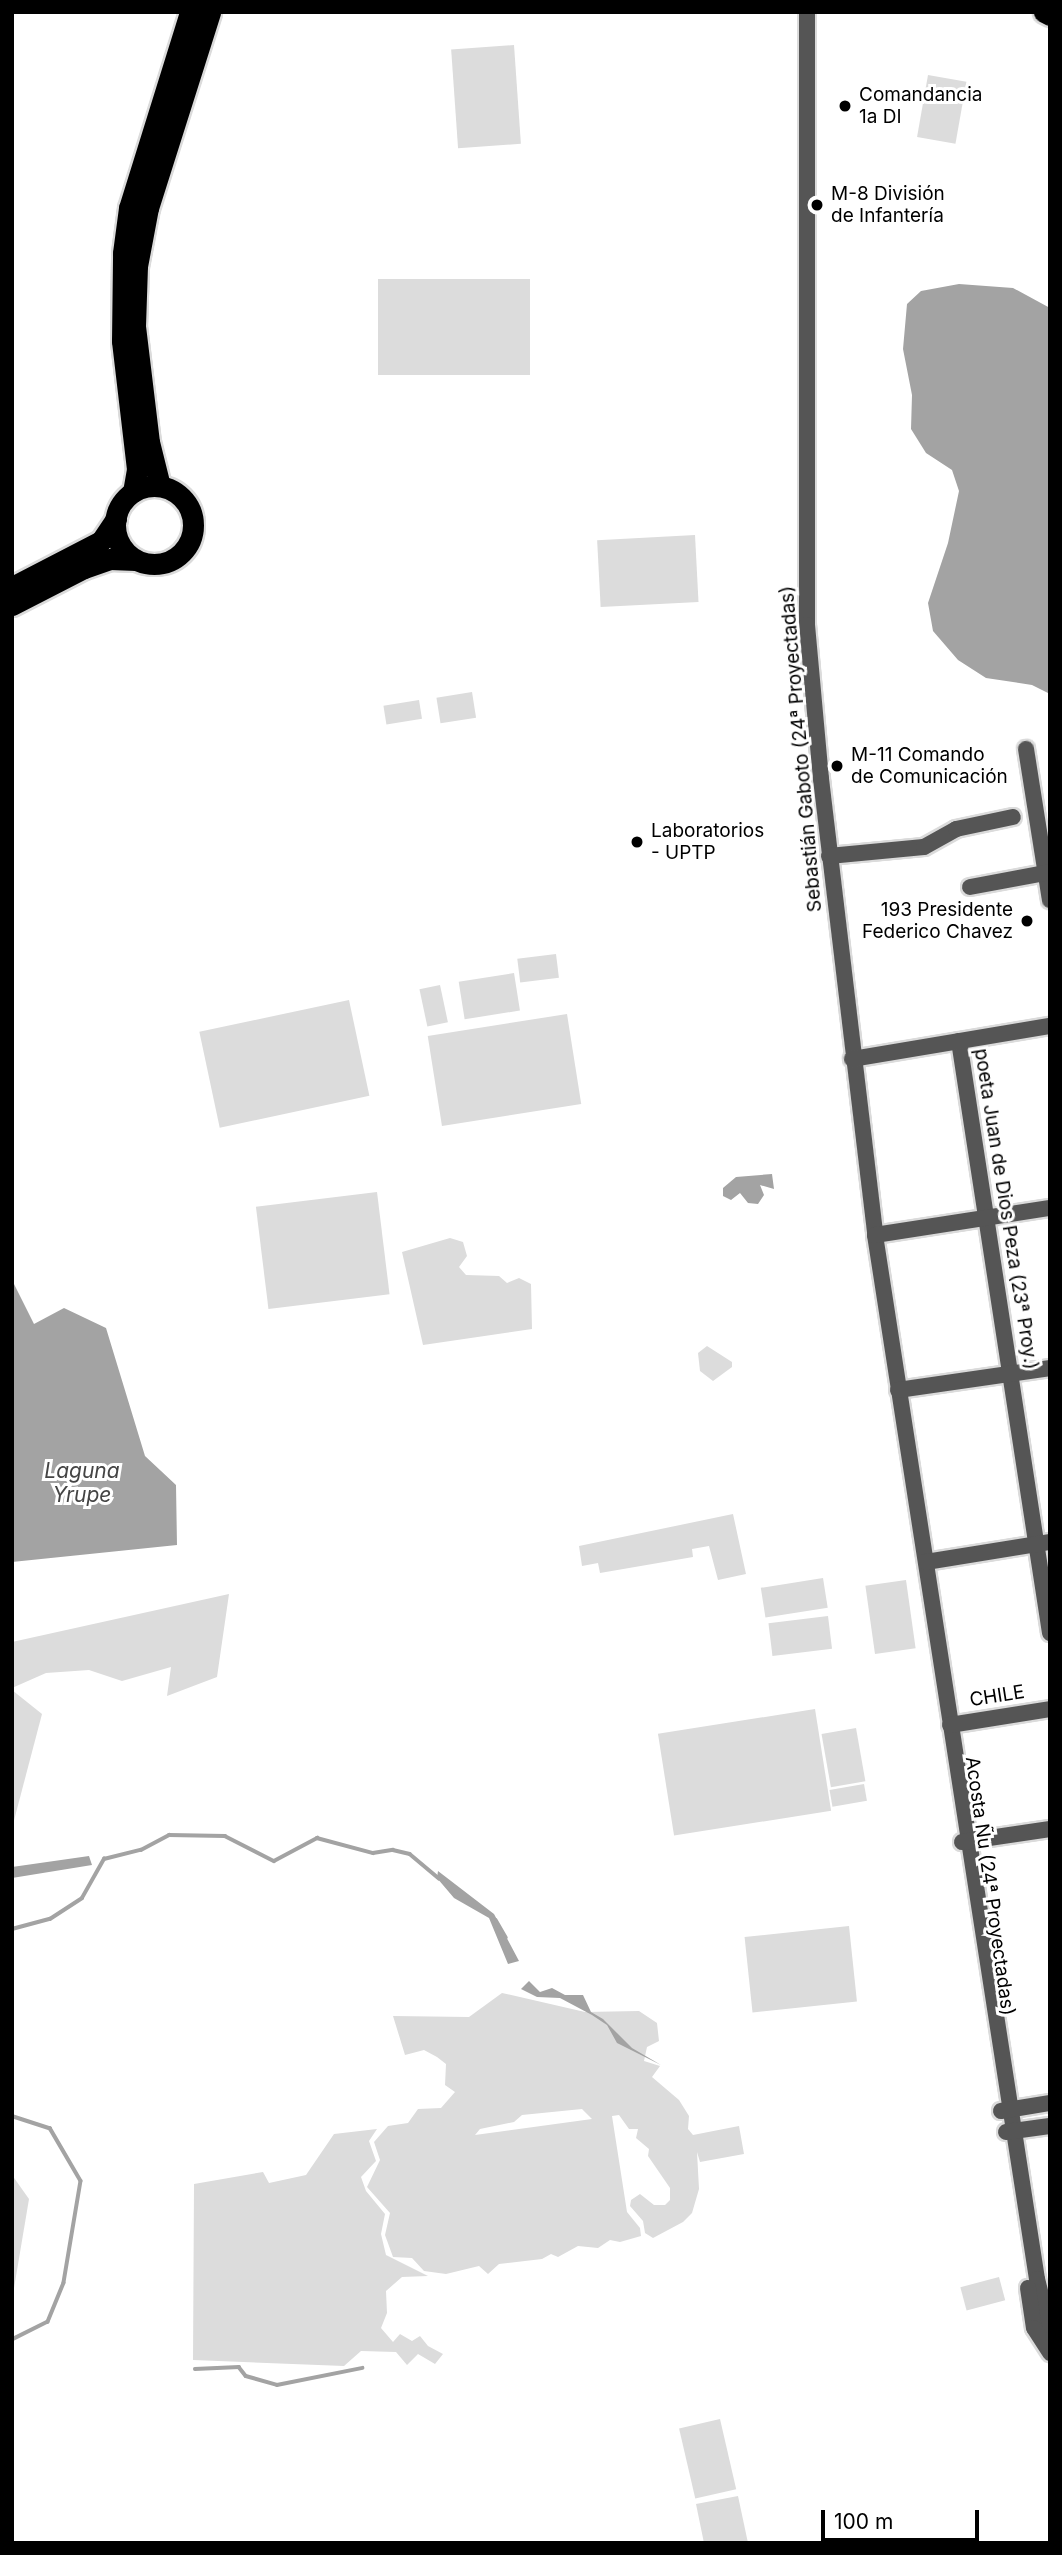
<!DOCTYPE html>
<meta charset="utf-8">
<style>
body{margin:0}
#map{position:relative;width:1062px;height:2555px;overflow:hidden;background:#fff;font-family:Inter,sans-serif}
div>[style]{position:absolute}
.green>*{inset:0;background:#dcdcdc;transform-origin:0 0}
.water>*{inset:0;background:#a3a3a3}
.stream>*{height:3.5px;margin:-1.75px;padding:0 1.75px;transform-origin:1.75px;border-radius:1.75px;background:#a3a3a3}
.roads{filter:drop-shadow(2px 0 #dbdbdb) drop-shadow(-2px 0 #dbdbdb) drop-shadow(0 2px #dbdbdb) drop-shadow(0 -2px #dbdbdb)}
.minor>*{height:16px;margin:-8px;padding:0 8px;transform-origin:8px;border-radius:8px;background:#555}
.highway>*{height:21px;margin:-10.5px;padding:0 10.5px;transform-origin:10.5px;border-radius:10.5px;background:#000}
.highway>.ring{margin:-10.5px;padding:0;box-sizing:content-box;background:none;border:21px solid #000;border-radius:50%}
.dots>*{width:19px;height:19px;translate:-50% -50%;box-sizing:border-box;border:4px solid #fff;border-radius:50%}
span{translate:-50% -50%;white-space:nowrap;text-align:center;line-height:1.15;-webkit-text-stroke:6px #fff;paint-order:stroke}
.poi-label{font-size:19px;color:#000}
.left{translate:0 -50%;text-align:left}
.right{translate:-100% -50%;text-align:right}
.street-label{font-size:19px;color:#000}
.water-label{font-size:21px;color:#444;font-style:italic}
.frame{position:absolute;inset:0;border:14px solid #000;pointer-events:none}
.scale{position:absolute;left:821px;top:2510px;width:158px;height:32px;box-sizing:border-box;border:4px solid #000;border-top:0;padding-left:9px;font-size:21px;line-height:24px;white-space:nowrap;color:#000;-webkit-text-stroke:5px #fff;paint-order:stroke}
</style>
<div id="map">
<div class="green">
<i style="left:514px;top:45px;width:99px;height:63px;rotate:86deg"></i>
<i style="left:928px;top:75px;width:39px;height:63px;rotate:10deg"></i>
<i style="left:378px;top:279px;width:152px;height:96px"></i>
<i style="left:695px;top:535px;width:67px;height:98px;rotate:87deg"></i>
<i style="left:472px;top:692px;width:26px;height:36px;rotate:81deg"></i>
<i style="left:419px;top:700px;width:19px;height:36px;rotate:81deg"></i>
<i style="left:556px;top:954px;width:24px;height:39px;rotate:83deg"></i>
<i style="left:514px;top:973px;width:38px;height:56px;rotate:81deg"></i>
<i style="left:440px;top:985px;width:38px;height:21px;rotate:78deg"></i>
<i style="left:349px;top:1000px;width:98px;height:153px;rotate:78deg"></i>
<i style="left:567px;top:1014px;width:91px;height:141px;rotate:81deg"></i>
<i style="left:377px;top:1192px;width:103px;height:122px;rotate:83deg"></i>
<i style="clip-path:polygon(450px 1238px,463px 1242px,467px 1256px,459px 1267px,466px 1275px,499px 1276px,507px 1283px,519px 1278px,531px 1284px,532px 1329px,423px 1345px,402px 1252px)"></i>
<i style="clip-path:polygon(707px 1346px,732px 1362px,732px 1367px,713px 1381px,700px 1371px,698px 1353px)"></i>
<i style="clip-path:polygon(733px 1514px,746px 1574px,718px 1580px,709px 1546px,692px 1549px,693px 1557px,600px 1573px,598px 1563px,582px 1566px,579px 1546px)"></i>
<i style="left:823px;top:1578px;width:30px;height:63px;rotate:81deg"></i>
<i style="left:906px;top:1580px;width:69px;height:41px;rotate:82deg"></i>
<i style="clip-path:polygon(229px 1594px,217px 1677px,167px 1696px,171px 1667px,122px 1681px,89px 1670px,46px 1673px,12px 1688px,12px 1642px)"></i>
<i style="left:828px;top:1616px;width:33px;height:60px;rotate:83deg"></i>
<i style="clip-path:polygon(12px 1690px,42px 1714px,12px 1828px)"></i>
<i style="left:815px;top:1709px;width:103px;height:159px;rotate:81deg"></i>
<i style="left:856px;top:1728px;width:54px;height:35px;rotate:80deg"></i>
<i style="left:864px;top:1784px;width:17px;height:35px;rotate:80deg"></i>
<i style="left:849px;top:1926px;width:76px;height:105px;rotate:84deg"></i>
<i style="clip-path:polygon(evenodd,502px 1993px,585px 2012px,639px 2011px,657px 2023px,659px 2041px,647px 2047px,644px 2061px,660px 2066px,652px 2077px,679px 2100px,689px 2116px,688px 2129px,693px 2135px,739px 2126px,744px 2154px,700px 2162px,697px 2152px,699px 2189px,692px 2213px,683px 2222px,653px 2238px,645px 2233px,643px 2221px,630px 2206px,631px 2200px,640px 2194px,654px 2205px,665px 2205px,670px 2200px,670px 2188px,648px 2156px,649px 2149px,636px 2138px,638px 2129px,629px 2129px,619px 2115px,612px 2116px,627px 2212px,640px 2228px,641px 2236px,620px 2242px,610px 2240px,598px 2248px,578px 2246px,558px 2257px,551px 2254px,542px 2259px,499px 2264px,488px 2274px,479px 2266px,446px 2274px,424px 2271px,412px 2258px,393px 2257px,385px 2235px,390px 2213px,367px 2187px,380px 2160px,374px 2142px,388px 2126px,408px 2123px,418px 2109px,441px 2108px,455px 2092px,445px 2085px,446px 2064px,437px 2057px,424px 2050px,405px 2055px,393px 2016px,469px 2017px,502px 1993px,582px 2109px,592px 2119px,475px 2135px,480px 2129px,514px 2122px,522px 2115px,582px 2109px)"></i>
<i style="clip-path:polygon(377px 2129px,369px 2141px,376px 2161px,361px 2177px,366px 2191px,385px 2214px,381px 2234px,386px 2255px,428px 2276px,402px 2277px,386px 2291px,387px 2313px,381px 2328px,393px 2342px,400px 2334px,412px 2341px,420px 2336px,428px 2346px,443px 2354px,435px 2364px,418px 2354px,407px 2365px,396px 2352px,361px 2351px,344px 2366px,193px 2360px,194px 2184px,263px 2172px,269px 2183px,306px 2175px,334px 2134px)"></i>
<i style="clip-path:polygon(12px 2175px,29px 2199px,12px 2300px)"></i>
<i style="left:999px;top:2277px;width:24px;height:40px;rotate:75deg"></i>
<i style="left:720px;top:2419px;width:72px;height:42px;rotate:77deg"></i>
<i style="clip-path:polygon(738px 2496px,748px 2543px,704px 2543px,696px 2504px)"></i>
</div>
<div class="water">
<i style="clip-path:polygon(959px 284px,1013px 288px,1050px 308px,1050px 694px,1032px 685px,986px 678px,958px 660px,933px 631px,928px 603px,948px 543px,959px 491px,952px 470px,926px 453px,911px 429px,912px 395px,903px 349px,907px 304px,921px 291px)"></i>
<i style="clip-path:polygon(772px 1174px,774px 1189px,760px 1185px,764px 1195px,758px 1204px,748px 1203px,740px 1193px,731px 1200px,723px 1196px,723px 1188px,736px 1177px)"></i>
<i style="clip-path:polygon(12px 1280px,34px 1324px,64px 1308px,106px 1328px,145px 1456px,176px 1485px,177px 1545px,12px 1562px)"></i>
<i style="clip-path:polygon(89px 1856px,92px 1865px,12px 1878px,12px 1867px)"></i>
<i style="clip-path:polygon(438px 1871px,494px 1914px,519px 1961px,508px 1964px,489px 1918px,454px 1898px,437px 1878px)"></i>
<i style="clip-path:polygon(529px 1981px,540px 1992px,552px 1988px,565px 1995px,583px 1995px,591px 2012px,603px 2019px,632px 2048px,661px 2065px,617px 2043px,607px 2025px,592px 2015px,560px 1998px,537px 1997px,521px 1989px)"></i>
</div>
<div class="stream">
<i style="left:496px;top:1920px;width:20px;rotate:60deg"></i>
<i style="left:12px;top:1929px;width:39px;rotate:-15deg"></i>
<i style="left:50px;top:1919px;width:38px;rotate:-33deg"></i>
<i style="left:82px;top:1898px;width:45px;rotate:-60.6deg"></i>
<i style="left:104px;top:1859px;width:38px;rotate:-14deg"></i>
<i style="left:141px;top:1850px;width:32px;rotate:-28deg"></i>
<i style="left:169px;top:1835px;width:56px;rotate:1deg"></i>
<i style="left:225px;top:1836px;width:55px;rotate:27deg"></i>
<i style="left:274px;top:1861px;width:49px;rotate:-28.1deg"></i>
<i style="left:317px;top:1838px;width:58px;rotate:15deg"></i>
<i style="left:373px;top:1853px;width:20px;rotate:-9deg"></i>
<i style="left:393px;top:1850px;width:17px;rotate:13deg"></i>
<i style="left:410px;top:1854px;width:38px;rotate:40deg"></i>
<i style="left:12px;top:2116px;width:40px;rotate:18deg"></i>
<i style="left:50px;top:2128px;width:61px;rotate:59.7deg"></i>
<i style="left:81px;top:2181px;width:103px;rotate:99.5deg"></i>
<i style="left:64px;top:2283px;width:42px;rotate:112.3deg"></i>
<i style="left:48px;top:2322px;width:40px;rotate:153.4deg"></i>
<i style="left:195px;top:2369px;width:44px;rotate:-2.6deg"></i>
<i style="left:239px;top:2367px;width:11px;rotate:52deg"></i>
<i style="left:246px;top:2376px;width:32px;rotate:16deg"></i>
<i style="left:277px;top:2385px;width:87px;rotate:-11.3deg"></i>
</div>
<div class="roads">
<div class="minor">
<i style="left:807px;top:12px;width:613px;rotate:90deg"></i>
<i style="left:807px;top:625px;width:155px;rotate:84.8deg"></i>
<i style="left:821px;top:779px;width:459px;rotate:83.2deg"></i>
<i style="left:875px;top:1235px;width:1056px;rotate:81.18deg"></i>
<i style="left:1037px;top:2279px;width:54px;rotate:76deg"></i>
<i style="left:1026px;top:749px;width:153px;rotate:81deg"></i>
<i style="left:829px;top:856px;width:95px;rotate:-5.4deg"></i>
<i style="left:924px;top:847px;width:37px;rotate:-29deg"></i>
<i style="left:956px;top:829px;width:58px;rotate:-11.9deg"></i>
<i style="left:970px;top:887px;width:81px;rotate:-10.6deg"></i>
<i style="left:959px;top:1041px;width:599px;rotate:81.26deg"></i>
<i style="left:852px;top:1059px;width:201px;rotate:-9.5deg"></i>
<i style="left:875px;top:1235px;width:177px;rotate:-8.8deg"></i>
<i style="left:898px;top:1390px;width:154px;rotate:-8.2deg"></i>
<i style="left:926px;top:1562px;width:126px;rotate:-9.2deg"></i>
<i style="left:950px;top:1725px;width:101px;rotate:-9.1deg"></i>
<i style="left:962px;top:1842px;width:89px;rotate:-8.4deg"></i>
<i style="left:1001px;top:2111px;width:50px;rotate:-9.3deg"></i>
<i style="left:1006px;top:2132px;width:44px;rotate:-7.8deg"></i>
<i style="left:1028px;top:2288px;width:40px;rotate:81.5deg"></i>
<i style="left:1034px;top:2328px;width:30px;rotate:57deg"></i>
</div>
<div class="highway">
<i style="left:1044px;top:12px;width:7px;rotate:27deg"></i>
<i class="ring" style="left:115px;top:486px;width:57px;height:57px"></i>
<i style="left:160px;top:486px;width:45px;rotate:-104deg"></i>
<i style="left:149px;top:442px;width:117px;rotate:-96.9deg"></i>
<i style="left:135px;top:326px;width:60px;rotate:-88.1deg"></i>
<i style="left:137px;top:266px;width:59px;rotate:-79.3deg"></i>
<i style="left:148px;top:208px;width:206px;rotate:-72.4deg"></i>
<i style="left:133px;top:492px;width:23px;rotate:-80deg"></i>
<i style="left:137px;top:469px;width:129px;rotate:-96.7deg"></i>
<i style="left:122px;top:341px;width:88px;rotate:-89.3deg"></i>
<i style="left:123px;top:253px;width:45px;rotate:-82.4deg"></i>
<i style="left:129px;top:208px;width:205px;rotate:-72.7deg"></i>
<i style="left:12px;top:587px;width:100px;rotate:-27.3deg"></i>
<i style="left:101px;top:541px;width:27px;rotate:-56deg"></i>
<i style="left:12px;top:605px;width:81px;rotate:-27.2deg"></i>
<i style="left:84px;top:568px;width:28px;rotate:-19deg"></i>
<i style="left:110px;top:559px;width:26px;rotate:2deg"></i>
</div>
</div>
<div class="dots">
<i style="left:845px;top:106px;background:#000"></i>
<i style="left:817px;top:205px;background:#000"></i>
<i style="left:837px;top:766px;background:#000"></i>
<i style="left:637px;top:842px;background:#000"></i>
<i style="left:1027px;top:921px;background:#000"></i>
</div>
<div class="poi-label">
<span class="left" style="left:859px;top:106px">Comandancia<br>1a DI</span>
<span class="left" style="left:831px;top:205px">M-8 División<br>de Infantería</span>
<span class="left" style="left:851px;top:766px">M-11 Comando<br>de Comunicación</span>
<span class="left" style="left:651px;top:842px">Laboratorios<br>- UPTP</span>
<span class="right" style="left:1013px;top:921px">193 Presidente<br>Federico Chavez</span>
</div>
<div class="street-label">
<span style="left:801px;top:749px;rotate:-95deg">Sebastián Gaboto (24ª Proyectadas)</span>
<span style="left:1006px;top:1209px;rotate:81deg">poeta Juan de Dios Peza (23ª Proy.)</span>
<span style="left:997px;top:1696px;rotate:-9deg">CHILE</span>
<span style="left:990px;top:1886px;rotate:82deg">Acosta Ñu (24ª Proyectadas)</span>
</div>
<div class="water-label">
<span style="left:82px;top:1483px">Laguna<br>Yrupe</span>
</div>
<div class="frame"></div>
<div class="scale">100 m</div>
</div>
